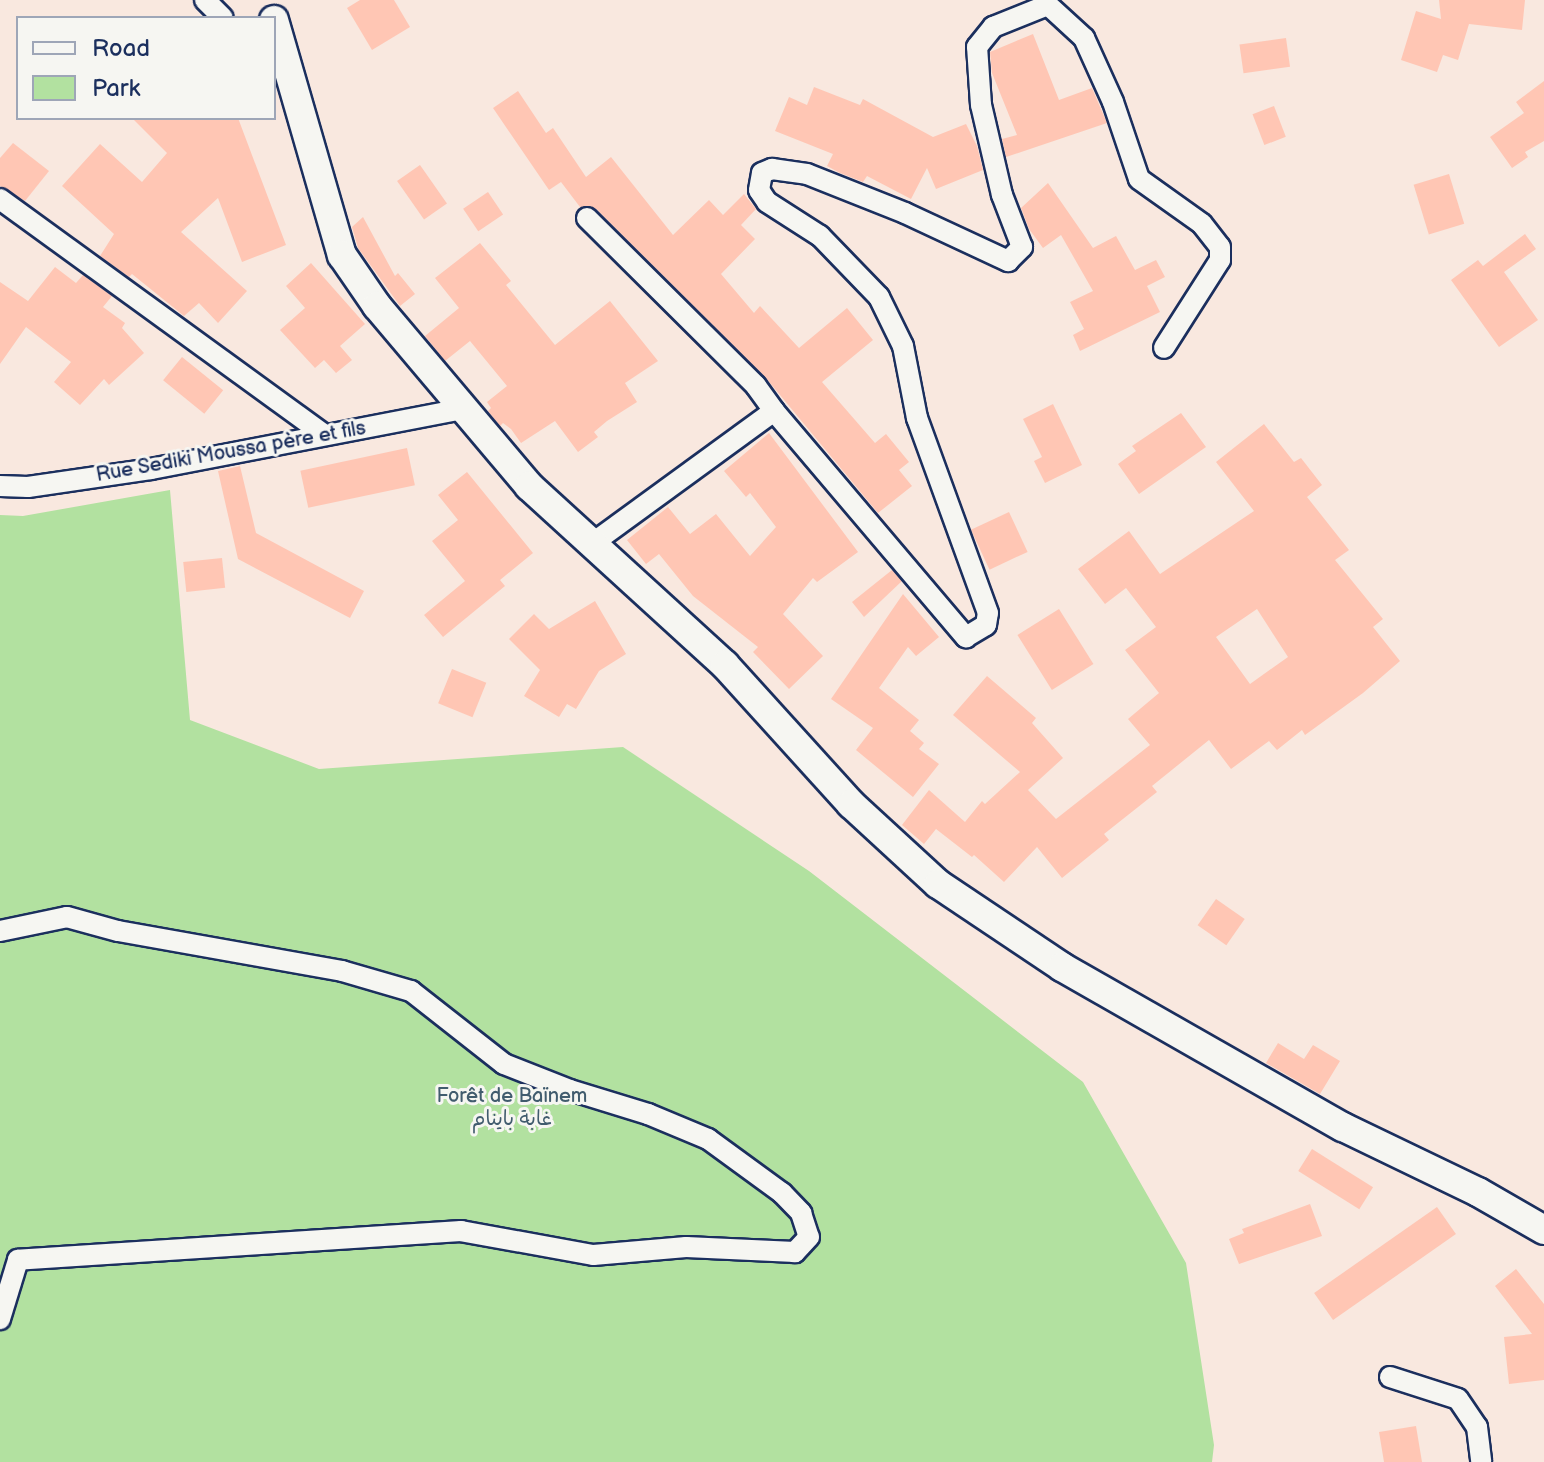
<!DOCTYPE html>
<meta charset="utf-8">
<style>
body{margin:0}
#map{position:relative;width:1544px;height:1462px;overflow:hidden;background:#f9e8df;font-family:"Balsamiq Sans","Playpen Sans Arabic",sans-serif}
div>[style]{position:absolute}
.green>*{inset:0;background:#b2e1a0}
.building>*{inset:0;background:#ffc6b4;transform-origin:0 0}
.roads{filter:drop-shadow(2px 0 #1b2f5e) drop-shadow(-2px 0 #1b2f5e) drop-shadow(0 2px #1b2f5e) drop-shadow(0 -2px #1b2f5e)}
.street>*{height:20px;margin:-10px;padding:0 10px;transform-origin:10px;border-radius:10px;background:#f6f6f2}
.secondary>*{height:28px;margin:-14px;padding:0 14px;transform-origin:14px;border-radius:14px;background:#f6f6f2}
span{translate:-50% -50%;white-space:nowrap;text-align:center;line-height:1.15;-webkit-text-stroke:6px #f6f6f2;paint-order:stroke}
.street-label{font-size:20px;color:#1b2f5e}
.park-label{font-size:20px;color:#415c6e}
.legend{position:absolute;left:16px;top:16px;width:260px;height:104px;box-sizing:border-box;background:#f6f6f2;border:2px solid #9ea6b7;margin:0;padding:10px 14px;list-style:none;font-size:24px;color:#1b2f5e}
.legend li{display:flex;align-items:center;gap:16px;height:40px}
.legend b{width:40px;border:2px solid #9ea6b7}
</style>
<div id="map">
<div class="green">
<i style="clip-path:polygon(170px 490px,190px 720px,319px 769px,623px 747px,809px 871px,1083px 1082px,1186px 1263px,1214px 1445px,1212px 1462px,0 1462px,0 515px,23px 516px)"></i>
</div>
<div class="building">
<i style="clip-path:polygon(360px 0,394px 0,410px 27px,372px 50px,347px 8px)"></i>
<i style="clip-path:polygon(1439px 0,1525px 0,1522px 30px,1469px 24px,1458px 60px,1443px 55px,1437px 72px,1401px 60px,1416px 11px,1441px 19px)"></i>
<i style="clip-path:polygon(1033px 34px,1059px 100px,1092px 88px,1107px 123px,1006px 157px,1002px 139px,1017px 135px,992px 73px,990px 52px)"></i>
<i style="left:1286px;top:38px;width:29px;height:47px;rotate:82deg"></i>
<i style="clip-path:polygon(1544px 81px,1544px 141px,1525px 152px,1528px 157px,1512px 168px,1490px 137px,1524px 113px,1516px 102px)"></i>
<i style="clip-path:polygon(814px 87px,860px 105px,863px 99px,933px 137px,966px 124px,977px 146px,983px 170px,936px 189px,927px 168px,911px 199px,867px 176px,863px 182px,840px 173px,827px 166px,833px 154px,775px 131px,789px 97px,807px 105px)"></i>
<i style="clip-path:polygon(518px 91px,546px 133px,553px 128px,586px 177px,611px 157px,673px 235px,709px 200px,723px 215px,744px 194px,756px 209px,741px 225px,755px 239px,721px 274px,754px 313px,760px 306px,799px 348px,847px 308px,873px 340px,822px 382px,875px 443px,886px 434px,909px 462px,899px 470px,912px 486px,878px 513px,765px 377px,596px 209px,580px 207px,561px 182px,549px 190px,493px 108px)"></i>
<i style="left:1274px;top:106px;width:33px;height:23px;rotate:69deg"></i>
<i style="clip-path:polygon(132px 118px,238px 118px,286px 245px,242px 262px,218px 198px,181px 232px,247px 291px,218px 323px,199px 303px,184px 316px,132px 274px,129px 277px,100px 256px,114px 234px,62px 186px,100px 144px,142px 182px,167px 153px)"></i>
<i style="clip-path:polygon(13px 143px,49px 171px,25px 201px,0 186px,0 158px)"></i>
<i style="left:420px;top:165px;width:47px;height:28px;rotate:55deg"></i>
<i style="left:1449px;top:174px;width:52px;height:37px;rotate:73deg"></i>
<i style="clip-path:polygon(1048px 183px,1093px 248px,1116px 236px,1135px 270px,1156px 260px,1165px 277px,1147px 286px,1160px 312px,1080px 351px,1073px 335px,1084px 329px,1070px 302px,1093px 291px,1061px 235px,1043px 248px,1029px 229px,1021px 208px)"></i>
<i style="left:488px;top:192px;width:27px;height:30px;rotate:56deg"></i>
<i style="clip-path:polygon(363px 217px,395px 276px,398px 273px,415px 294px,400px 306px,358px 248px,352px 227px)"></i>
<i style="clip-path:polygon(1525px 234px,1536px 249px,1504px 272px,1538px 320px,1499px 347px,1451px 280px,1478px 260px,1483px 266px)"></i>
<i style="clip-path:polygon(480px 243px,511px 281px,506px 285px,555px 345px,610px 301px,658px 361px,625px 383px,637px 402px,607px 421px,594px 432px,598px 437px,578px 452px,555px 421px,521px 443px,511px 429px,503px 423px,500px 426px,488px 411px,491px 408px,487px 402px,507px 386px,470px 341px,445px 361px,425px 336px,459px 308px,435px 278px)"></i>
<i style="clip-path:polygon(311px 263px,365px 324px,340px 346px,352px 360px,336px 373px,324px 360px,315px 368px,280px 330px,305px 308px,286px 286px)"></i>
<i style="clip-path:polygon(55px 267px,76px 283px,83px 275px,112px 296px,103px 307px,125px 323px,122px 328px,144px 353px,109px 385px,104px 379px,80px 405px,54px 382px,71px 362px,26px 327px,0 364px,0 282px,28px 301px)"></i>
<i style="left:182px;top:357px;width:53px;height:30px;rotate:39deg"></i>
<i style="clip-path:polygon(1053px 404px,1082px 465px,1045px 483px,1034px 461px,1042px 457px,1023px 419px)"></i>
<i style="clip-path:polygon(1181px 413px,1206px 447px,1139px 494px,1118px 464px,1136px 451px,1132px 446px)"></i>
<i style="clip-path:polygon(evenodd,1264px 424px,1294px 462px,1301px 458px,1322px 485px,1307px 497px,1349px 550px,1335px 560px,1383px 619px,1373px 627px,1400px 661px,1363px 693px,1305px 735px,1302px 730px,1277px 750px,1269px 741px,1231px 769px,1209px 740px,1152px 786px,1157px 792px,1104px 834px,1109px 840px,1062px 878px,1037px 847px,1004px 882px,974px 855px,972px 857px,936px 829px,924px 844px,902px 825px,929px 790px,965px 822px,982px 801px,985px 804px,1020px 772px,953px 715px,987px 676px,1036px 718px,1032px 723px,1063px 758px,1028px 790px,1056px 819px,1150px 745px,1128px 719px,1159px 693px,1125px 650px,1156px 627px,1126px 588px,1105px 604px,1078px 569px,1129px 531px,1160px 574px,1254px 511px,1216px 462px,1264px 424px,1257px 609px,1288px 657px,1250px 684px,1216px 637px,1257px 609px)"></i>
<i style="clip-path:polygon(769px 433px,858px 552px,817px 582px,813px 578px,783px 614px,823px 656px,789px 689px,753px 652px,758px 647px,693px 596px,659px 554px,646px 564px,627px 540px,668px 507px,690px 534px,716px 514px,750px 556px,776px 527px,750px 493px,746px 497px,724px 471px)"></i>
<i style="left:407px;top:448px;width:38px;height:109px;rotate:78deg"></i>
<i style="clip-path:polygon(240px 466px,256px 533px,364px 591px,350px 618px,238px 559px,218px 471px)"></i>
<i style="clip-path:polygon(467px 472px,533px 553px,500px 580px,505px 586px,443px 637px,424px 615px,465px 581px,432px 541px,458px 520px,438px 495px)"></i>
<i style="left:1009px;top:512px;width:44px;height:42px;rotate:65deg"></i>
<i style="left:222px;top:558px;width:30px;height:39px;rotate:84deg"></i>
<i style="clip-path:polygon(892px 570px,902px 581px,864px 617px,852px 602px)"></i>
<i style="clip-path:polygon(903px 594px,939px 637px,916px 656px,908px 647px,879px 688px,919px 720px,910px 731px,924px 743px,919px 749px,939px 764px,913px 797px,856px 750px,873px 728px,831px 699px)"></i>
<i style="clip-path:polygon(595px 601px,626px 654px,599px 671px,576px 709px,567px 704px,559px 717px,524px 696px,540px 670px,509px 639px,534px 614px,549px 629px)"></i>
<i style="left:1059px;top:609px;width:65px;height:49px;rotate:58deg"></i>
<i style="left:452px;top:669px;width:37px;height:37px;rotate:22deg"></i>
<i style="left:1216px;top:899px;width:35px;height:32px;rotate:35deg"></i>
<i style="clip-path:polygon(1278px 1043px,1304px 1059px,1313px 1045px,1340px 1061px,1320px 1094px,1266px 1063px)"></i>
<i style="left:1312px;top:1149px;width:72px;height:26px;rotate:32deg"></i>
<i style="clip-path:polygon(1310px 1204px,1322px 1236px,1239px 1264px,1229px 1239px,1244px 1233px,1242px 1229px)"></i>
<i style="left:1437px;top:1207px;width:33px;height:150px;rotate:55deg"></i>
<i style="clip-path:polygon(1516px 1269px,1544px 1304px,1544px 1380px,1509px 1384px,1504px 1337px,1532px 1334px,1495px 1286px)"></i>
<i style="clip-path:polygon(1416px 1426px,1422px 1462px,1384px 1462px,1379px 1432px)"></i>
</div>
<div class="roads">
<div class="street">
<i style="left:205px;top:0;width:25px;rotate:45deg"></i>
<i style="left:0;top:199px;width:400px;rotate:36deg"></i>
<i style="left:587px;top:218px;width:238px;rotate:44.8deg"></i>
<i style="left:756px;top:386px;width:31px;rotate:54deg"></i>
<i style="left:774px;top:411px;width:297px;rotate:49.7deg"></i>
<i style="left:966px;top:637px;width:23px;rotate:-31deg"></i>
<i style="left:986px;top:625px;width:12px;rotate:-81deg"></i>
<i style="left:988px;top:613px;width:208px;rotate:-110deg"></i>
<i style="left:917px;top:418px;width:73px;rotate:-101deg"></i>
<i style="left:903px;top:346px;width:55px;rotate:-116.1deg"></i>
<i style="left:879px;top:297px;width:85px;rotate:-134deg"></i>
<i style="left:820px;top:236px;width:63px;rotate:-147.3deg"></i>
<i style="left:767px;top:202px;width:14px;rotate:-124deg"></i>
<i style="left:759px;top:190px;width:17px;rotate:-80deg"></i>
<i style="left:762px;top:173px;width:11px;rotate:-22deg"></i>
<i style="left:772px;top:169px;width:35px;rotate:8deg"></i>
<i style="left:807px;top:174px;width:105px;rotate:21.7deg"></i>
<i style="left:905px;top:213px;width:114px;rotate:25deg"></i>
<i style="left:1008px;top:261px;width:20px;rotate:-45deg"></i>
<i style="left:1022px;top:247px;width:56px;rotate:-111deg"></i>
<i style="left:1002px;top:195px;width:92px;rotate:-103.1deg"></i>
<i style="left:981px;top:105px;width:58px;rotate:-93.9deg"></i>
<i style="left:977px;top:47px;width:26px;rotate:-51deg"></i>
<i style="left:993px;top:27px;width:59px;rotate:-21.8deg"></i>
<i style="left:1048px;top:5px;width:49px;rotate:42.5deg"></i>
<i style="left:1084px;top:38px;width:70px;rotate:65.6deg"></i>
<i style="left:1113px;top:102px;width:81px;rotate:71.3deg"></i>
<i style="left:1139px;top:179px;width:77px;rotate:35.5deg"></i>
<i style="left:1202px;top:224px;width:29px;rotate:52deg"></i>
<i style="left:1220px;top:247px;width:13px;rotate:90deg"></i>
<i style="left:1220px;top:260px;width:104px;rotate:122.5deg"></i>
<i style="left:0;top:486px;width:28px;rotate:2deg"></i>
<i style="left:28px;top:487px;width:124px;rotate:-8.3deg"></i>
<i style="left:151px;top:469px;width:317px;rotate:-10.9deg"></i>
<i style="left:593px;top:543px;width:224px;rotate:-36.1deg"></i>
<i style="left:0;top:931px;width:68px;rotate:-11.8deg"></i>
<i style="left:67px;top:917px;width:53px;rotate:15.4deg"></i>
<i style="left:118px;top:931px;width:228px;rotate:10.1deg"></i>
<i style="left:342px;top:971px;width:72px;rotate:16.2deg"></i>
<i style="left:411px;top:991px;width:118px;rotate:38.1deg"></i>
<i style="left:504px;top:1064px;width:71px;rotate:21.5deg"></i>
<i style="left:570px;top:1090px;width:82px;rotate:17.1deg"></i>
<i style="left:648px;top:1114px;width:65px;rotate:22.6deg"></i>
<i style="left:708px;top:1139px;width:92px;rotate:36.1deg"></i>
<i style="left:782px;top:1193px;width:28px;rotate:46deg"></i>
<i style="left:801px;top:1213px;width:25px;rotate:72deg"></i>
<i style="left:809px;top:1237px;width:21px;rotate:133deg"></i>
<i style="left:795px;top:1252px;width:109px;rotate:-177.4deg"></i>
<i style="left:686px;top:1247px;width:93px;rotate:175.1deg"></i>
<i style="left:593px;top:1255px;width:134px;rotate:-169.7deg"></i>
<i style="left:461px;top:1231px;width:444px;rotate:176.3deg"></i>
<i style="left:18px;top:1260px;width:62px;rotate:107deg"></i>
<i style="left:1390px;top:1377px;width:71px;rotate:17.9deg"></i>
<i style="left:1458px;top:1399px;width:34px;rotate:56deg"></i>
<i style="left:1477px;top:1427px;width:35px;rotate:83deg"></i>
</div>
<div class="secondary">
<i style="left:274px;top:20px;width:245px;rotate:73.9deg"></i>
<i style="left:342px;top:255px;width:62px;rotate:55.5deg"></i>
<i style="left:377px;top:306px;width:236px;rotate:49.8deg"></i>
<i style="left:529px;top:486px;width:265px;rotate:42.4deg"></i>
<i style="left:725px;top:665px;width:188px;rotate:47.8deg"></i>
<i style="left:851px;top:804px;width:118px;rotate:42.6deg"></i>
<i style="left:938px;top:884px;width:149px;rotate:33.8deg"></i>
<i style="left:1062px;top:967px;width:323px;rotate:29.7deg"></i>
<i style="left:1343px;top:1127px;width:150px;rotate:25.7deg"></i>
<i style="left:1478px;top:1192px;width:76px;rotate:29.9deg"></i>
</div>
</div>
<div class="street-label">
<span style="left:231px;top:452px;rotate:-10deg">Rue Sediki Moussa père et fils</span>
</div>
<div class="park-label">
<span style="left:512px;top:1108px">Forêt de Baïnem<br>غابة باينام</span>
</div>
<ul class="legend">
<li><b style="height:10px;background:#f6f6f2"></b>Road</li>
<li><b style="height:22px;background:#b2e1a0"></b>Park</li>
</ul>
</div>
